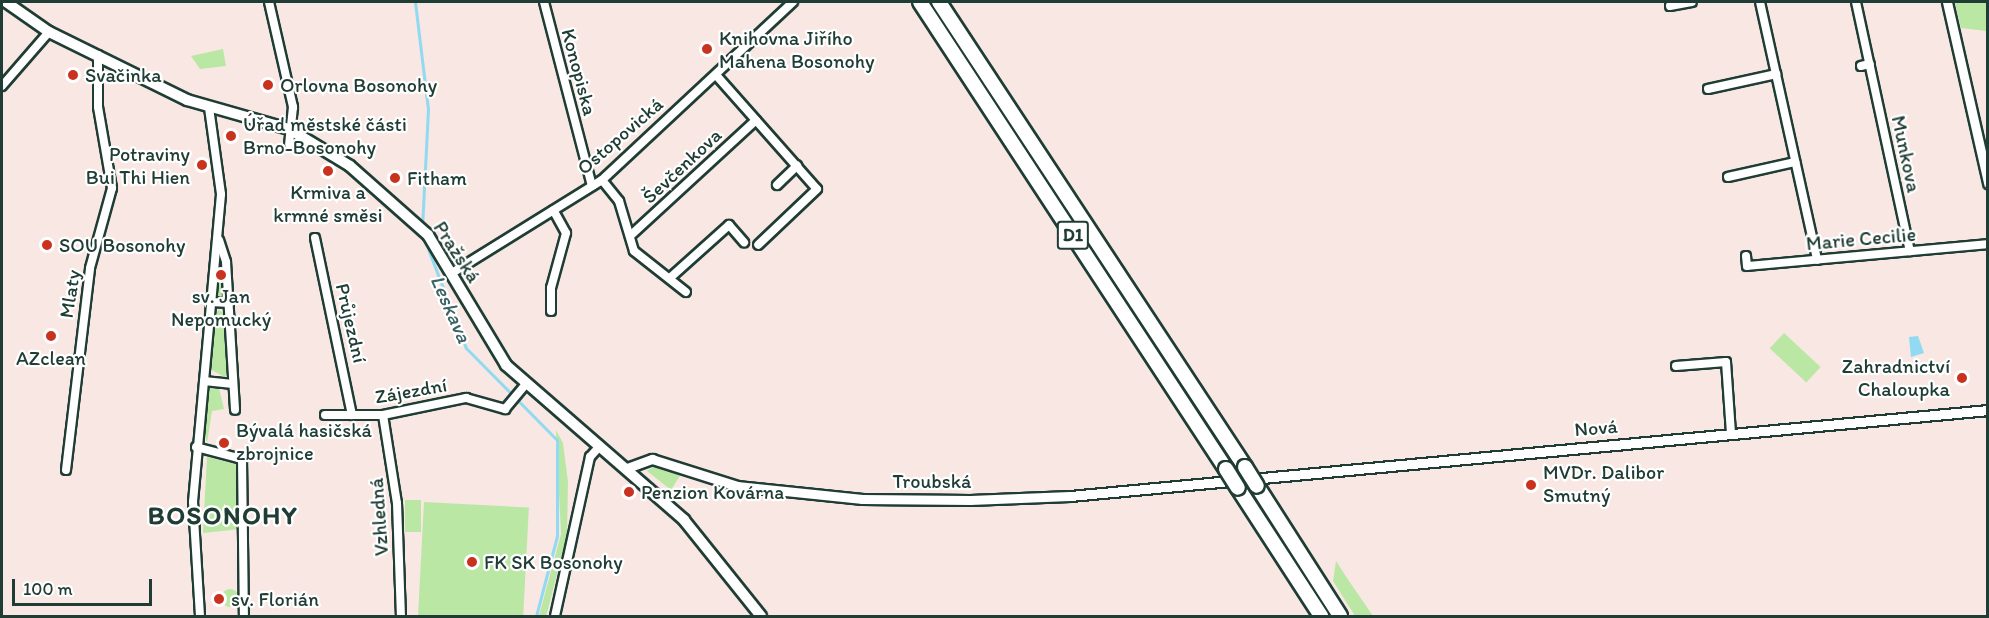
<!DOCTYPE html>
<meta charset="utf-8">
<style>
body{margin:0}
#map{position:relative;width:1989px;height:618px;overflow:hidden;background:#f8e7e3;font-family:Itim,sans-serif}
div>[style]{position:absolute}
.green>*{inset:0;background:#bae7a4;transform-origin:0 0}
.round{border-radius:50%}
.water>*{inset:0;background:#91daf2}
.stream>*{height:3px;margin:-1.5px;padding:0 1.5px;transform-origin:1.5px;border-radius:1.5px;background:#91daf2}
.roads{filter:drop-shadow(2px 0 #1f3d34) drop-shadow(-2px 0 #1f3d34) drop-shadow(0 2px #1f3d34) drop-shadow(0 -2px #1f3d34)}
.minor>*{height:8px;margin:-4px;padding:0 4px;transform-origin:4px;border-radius:4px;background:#fff}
.tertiary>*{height:9px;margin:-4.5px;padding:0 4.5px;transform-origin:4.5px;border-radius:4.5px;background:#fff}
.secondary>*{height:10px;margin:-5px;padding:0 5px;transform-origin:5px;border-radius:5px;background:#fff}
.motorway>*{height:14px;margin:-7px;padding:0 7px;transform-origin:7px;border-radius:7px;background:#fff}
.bridges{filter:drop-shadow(2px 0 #1f3d34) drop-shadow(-2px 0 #1f3d34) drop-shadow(0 2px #1f3d34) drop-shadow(0 -2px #1f3d34)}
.motorway-bridge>*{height:14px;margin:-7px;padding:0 7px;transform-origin:7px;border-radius:7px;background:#fff}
.dots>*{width:16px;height:16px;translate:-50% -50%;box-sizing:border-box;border:3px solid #fff;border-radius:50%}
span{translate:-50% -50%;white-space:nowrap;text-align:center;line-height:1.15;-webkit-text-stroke:4.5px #fff;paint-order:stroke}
.shield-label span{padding:2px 4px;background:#fff;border:2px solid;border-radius:4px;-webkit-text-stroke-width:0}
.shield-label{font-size:18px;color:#1f3d34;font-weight:700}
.poi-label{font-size:20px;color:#1f3d34}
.left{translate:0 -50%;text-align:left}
.right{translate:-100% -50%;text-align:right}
.street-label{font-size:20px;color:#1f3d34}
.water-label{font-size:21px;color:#3c6464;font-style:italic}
.district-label{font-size:26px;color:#1f3d34;font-weight:700;letter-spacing:1.5px}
.frame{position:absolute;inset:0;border:3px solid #1f3d34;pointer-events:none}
.scale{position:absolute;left:12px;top:579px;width:140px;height:27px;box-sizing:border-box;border:3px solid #1f3d34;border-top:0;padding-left:8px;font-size:18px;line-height:21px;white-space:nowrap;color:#1f3d34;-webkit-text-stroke:4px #fff;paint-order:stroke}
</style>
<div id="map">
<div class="green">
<i style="clip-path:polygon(1955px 2px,1987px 2px,1987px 31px,1961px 28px)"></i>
<i style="clip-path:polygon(223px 49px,226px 66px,200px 69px,191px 56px)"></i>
<i style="clip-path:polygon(219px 270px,224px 275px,223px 298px,217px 296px)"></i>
<i style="clip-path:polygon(219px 310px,226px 315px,232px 369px,225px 377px,208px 368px,213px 315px)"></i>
<i style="left:1784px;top:333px;width:50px;height:21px;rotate:43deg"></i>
<i style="clip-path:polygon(209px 385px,219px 388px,224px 409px,212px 411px,207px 443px,203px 430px)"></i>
<i style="clip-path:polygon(556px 430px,563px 443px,568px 482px,567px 535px,548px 609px,546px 616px,539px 616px,561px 534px)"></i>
<i style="clip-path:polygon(207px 457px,238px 465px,241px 529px,203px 533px)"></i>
<i style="clip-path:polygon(653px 467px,659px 467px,681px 474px,671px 490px,647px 471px)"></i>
<i style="left:421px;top:500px;width:32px;height:16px;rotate:90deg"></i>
<i style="left:424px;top:502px;width:105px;height:114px;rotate:3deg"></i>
<i style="clip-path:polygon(1336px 561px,1349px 581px,1373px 616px,1355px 616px,1333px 581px)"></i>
<i class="round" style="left:221px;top:589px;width:18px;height:18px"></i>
</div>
<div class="water">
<i style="clip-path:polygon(1918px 336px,1924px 353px,1911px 357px,1909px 337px)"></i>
</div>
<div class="stream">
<i style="left:415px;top:2px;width:108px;rotate:83.1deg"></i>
<i style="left:428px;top:109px;width:118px;rotate:92.9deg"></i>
<i style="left:422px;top:233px;width:123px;rotate:69.1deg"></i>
<i style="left:466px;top:348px;width:129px;rotate:45.3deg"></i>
<i style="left:557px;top:440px;width:96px;rotate:90deg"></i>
<i style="left:557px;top:536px;width:83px;rotate:104.7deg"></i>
</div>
<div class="roads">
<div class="minor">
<i style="left:269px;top:2px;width:108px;rotate:77.1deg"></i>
<i style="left:293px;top:107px;width:37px;rotate:96deg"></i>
<i style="left:544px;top:2px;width:190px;rotate:75.4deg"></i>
<i style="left:1760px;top:2px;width:264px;rotate:77.5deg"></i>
<i style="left:1856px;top:2px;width:255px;rotate:77.8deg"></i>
<i style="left:1670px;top:6px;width:22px;rotate:-10deg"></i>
<i style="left:1861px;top:66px;width:9px;rotate:-13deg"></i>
<i style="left:716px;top:75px;width:152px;rotate:48.5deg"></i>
<i style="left:817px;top:189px;width:81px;rotate:136.5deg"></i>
<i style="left:2px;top:86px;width:72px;rotate:-49deg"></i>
<i style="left:1708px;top:89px;width:70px;rotate:-12.4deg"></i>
<i style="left:1728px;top:177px;width:69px;rotate:-12.6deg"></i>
<i style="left:602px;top:180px;width:27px;rotate:51deg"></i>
<i style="left:619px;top:201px;width:52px;rotate:73.3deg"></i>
<i style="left:634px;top:251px;width:66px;rotate:38.3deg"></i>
<i style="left:777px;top:185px;width:28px;rotate:-44deg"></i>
<i style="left:630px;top:236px;width:171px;rotate:-42.6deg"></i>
<i style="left:315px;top:238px;width:181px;rotate:78.2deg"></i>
<i style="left:219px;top:240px;width:23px;rotate:72deg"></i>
<i style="left:226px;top:262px;width:148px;rotate:86.5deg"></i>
<i style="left:1746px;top:256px;width:10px;rotate:84deg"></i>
<i style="left:1747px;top:266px;width:242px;rotate:-5.2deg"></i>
<i style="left:452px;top:273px;width:176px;rotate:-31.8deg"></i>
<i style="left:602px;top:180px;width:261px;rotate:-43deg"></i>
<i style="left:671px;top:277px;width:78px;rotate:-41.9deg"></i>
<i style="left:729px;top:225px;width:23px;rotate:49deg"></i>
<i style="left:211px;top:302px;width:18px;rotate:3deg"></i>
<i style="left:551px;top:311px;width:23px;rotate:-90deg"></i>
<i style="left:551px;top:288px;width:57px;rotate:-74.7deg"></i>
<i style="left:566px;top:233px;width:26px;rotate:-119deg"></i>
<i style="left:1676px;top:366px;width:50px;rotate:-4.6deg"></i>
<i style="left:1726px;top:362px;width:71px;rotate:86deg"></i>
<i style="left:204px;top:381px;width:29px;rotate:6deg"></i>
<i style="left:325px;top:415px;width:58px"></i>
<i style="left:383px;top:415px;width:85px;rotate:-11.6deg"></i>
<i style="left:466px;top:398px;width:41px;rotate:15.8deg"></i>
<i style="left:505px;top:409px;width:31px;rotate:-50deg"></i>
<i style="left:383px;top:415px;width:89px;rotate:81deg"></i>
<i style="left:397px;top:503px;width:113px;rotate:88deg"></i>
<i style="left:196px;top:447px;width:48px;rotate:14.6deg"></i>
<i style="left:242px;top:459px;width:157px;rotate:89.3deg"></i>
<i style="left:66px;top:470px;width:203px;rotate:-83.2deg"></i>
<i style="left:90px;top:268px;width:83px;rotate:-74.6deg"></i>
<i style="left:112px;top:188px;width:82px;rotate:-99.8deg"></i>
<i style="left:98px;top:107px;width:52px;rotate:-90deg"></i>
<i style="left:200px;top:616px;width:114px;rotate:-93.5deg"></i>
<i style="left:193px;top:502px;width:309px;rotate:-84.8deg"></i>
<i style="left:221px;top:194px;width:87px;rotate:-97.9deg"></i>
<i style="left:555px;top:616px;width:163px;rotate:-77.6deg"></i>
<i style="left:590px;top:457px;width:15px;rotate:-48deg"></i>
</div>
<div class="tertiary">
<i style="left:1947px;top:2px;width:186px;rotate:77.2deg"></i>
<i style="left:627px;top:468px;width:27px;rotate:-20deg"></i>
<i style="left:652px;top:459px;width:89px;rotate:17.6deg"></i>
<i style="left:737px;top:486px;width:126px;rotate:5.9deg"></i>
<i style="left:862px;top:499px;width:108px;rotate:0.5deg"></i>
<i style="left:970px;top:500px;width:100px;rotate:-2.3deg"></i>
<i style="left:1070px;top:496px;width:922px;rotate:-5.35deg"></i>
</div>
<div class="secondary">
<i style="left:6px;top:2px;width:52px;rotate:34.9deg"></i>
<i style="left:49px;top:32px;width:154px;rotate:26.2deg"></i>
<i style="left:187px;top:100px;width:106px;rotate:15.9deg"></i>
<i style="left:289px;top:129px;width:71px;rotate:31.2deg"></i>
<i style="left:350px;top:166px;width:104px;rotate:41.5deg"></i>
<i style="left:428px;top:235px;width:152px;rotate:59deg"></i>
<i style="left:506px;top:365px;width:236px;rotate:41deg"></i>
<i style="left:684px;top:520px;width:123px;rotate:51.3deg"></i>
</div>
<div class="motorway">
<i style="left:920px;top:2px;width:558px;rotate:56.77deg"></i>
<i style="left:939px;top:2px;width:557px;rotate:56.65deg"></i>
<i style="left:1257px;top:486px;width:154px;rotate:57.4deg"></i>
<i style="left:1238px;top:488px;width:153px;rotate:57deg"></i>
</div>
</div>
<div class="bridges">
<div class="motorway-bridge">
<i style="left:1245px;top:467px;width:22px;rotate:58deg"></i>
<i style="left:1226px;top:469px;width:22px;rotate:58deg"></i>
</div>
</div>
<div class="dots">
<i style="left:707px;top:49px;background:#c8321e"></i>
<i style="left:73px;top:75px;background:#c8321e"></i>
<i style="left:268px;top:85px;background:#c8321e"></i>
<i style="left:231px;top:136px;background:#c8321e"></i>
<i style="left:202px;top:165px;background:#c8321e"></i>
<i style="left:328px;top:171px;background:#c8321e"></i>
<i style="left:395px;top:178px;background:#c8321e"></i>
<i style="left:47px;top:245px;background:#c8321e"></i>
<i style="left:221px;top:275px;background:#c8321e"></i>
<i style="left:51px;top:336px;background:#c8321e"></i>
<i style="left:1962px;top:378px;background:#c8321e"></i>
<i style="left:224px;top:443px;background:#c8321e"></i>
<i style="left:1531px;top:485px;background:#c8321e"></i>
<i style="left:629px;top:492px;background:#c8321e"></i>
<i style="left:472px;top:562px;background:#c8321e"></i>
<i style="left:219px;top:599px;background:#c8321e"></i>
</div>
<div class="shield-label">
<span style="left:1073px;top:235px">D1</span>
</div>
<div class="poi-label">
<span class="left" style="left:719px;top:50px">Knihovna Jiřího<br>Mahena Bosonohy</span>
<span class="left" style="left:85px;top:75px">Svačinka</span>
<span class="left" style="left:280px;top:85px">Orlovna Bosonohy</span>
<span class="left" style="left:243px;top:136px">Úřad městské části<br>Brno-Bosonohy</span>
<span class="right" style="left:190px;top:166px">Potraviny<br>Bui Thi Hien</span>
<span class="left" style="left:407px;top:178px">Fitham</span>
<span style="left:328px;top:204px">Krmiva a<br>krmné směsi</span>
<span class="left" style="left:59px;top:245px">SOU Bosonohy</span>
<span style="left:221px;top:308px">sv. Jan<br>Nepomucký</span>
<span style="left:51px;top:358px">AZclean</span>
<span class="right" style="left:1950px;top:378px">Zahradnictví<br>Chaloupka</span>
<span class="left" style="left:236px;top:442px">Bývalá hasičská<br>zbrojnice</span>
<span class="left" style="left:1543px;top:484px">MVDr. Dalibor<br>Smutný</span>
<span class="left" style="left:641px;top:492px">Penzion Kovárna</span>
<span class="left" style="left:484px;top:562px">FK SK Bosonohy</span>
<span class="left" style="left:231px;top:599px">sv. Florián</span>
</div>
<div class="street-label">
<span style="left:579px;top:72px;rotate:75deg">Konopiska</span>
<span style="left:620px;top:136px;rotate:-41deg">Ostopovická</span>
<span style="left:1906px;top:154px;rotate:78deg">Munkova</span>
<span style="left:682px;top:166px;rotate:-43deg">Ševčenkova</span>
<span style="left:1861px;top:239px;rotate:-5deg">Marie Cecilie</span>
<span style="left:457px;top:252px;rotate:57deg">Pražská</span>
<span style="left:70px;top:294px;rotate:-81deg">Mlaty</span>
<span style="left:351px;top:323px;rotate:77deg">Průjezdní</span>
<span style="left:411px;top:391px;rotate:-10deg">Zájezdní</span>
<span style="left:1596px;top:428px;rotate:-5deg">Nová</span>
<span style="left:932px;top:481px">Troubská</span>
<span style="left:379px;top:517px;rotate:-94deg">Vzhledná</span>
</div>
<div class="water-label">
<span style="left:451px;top:309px;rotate:66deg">Leskava</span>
</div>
<div class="district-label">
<span style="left:223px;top:516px">BOSONOHY</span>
</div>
<div class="frame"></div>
<div class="scale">100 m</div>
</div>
